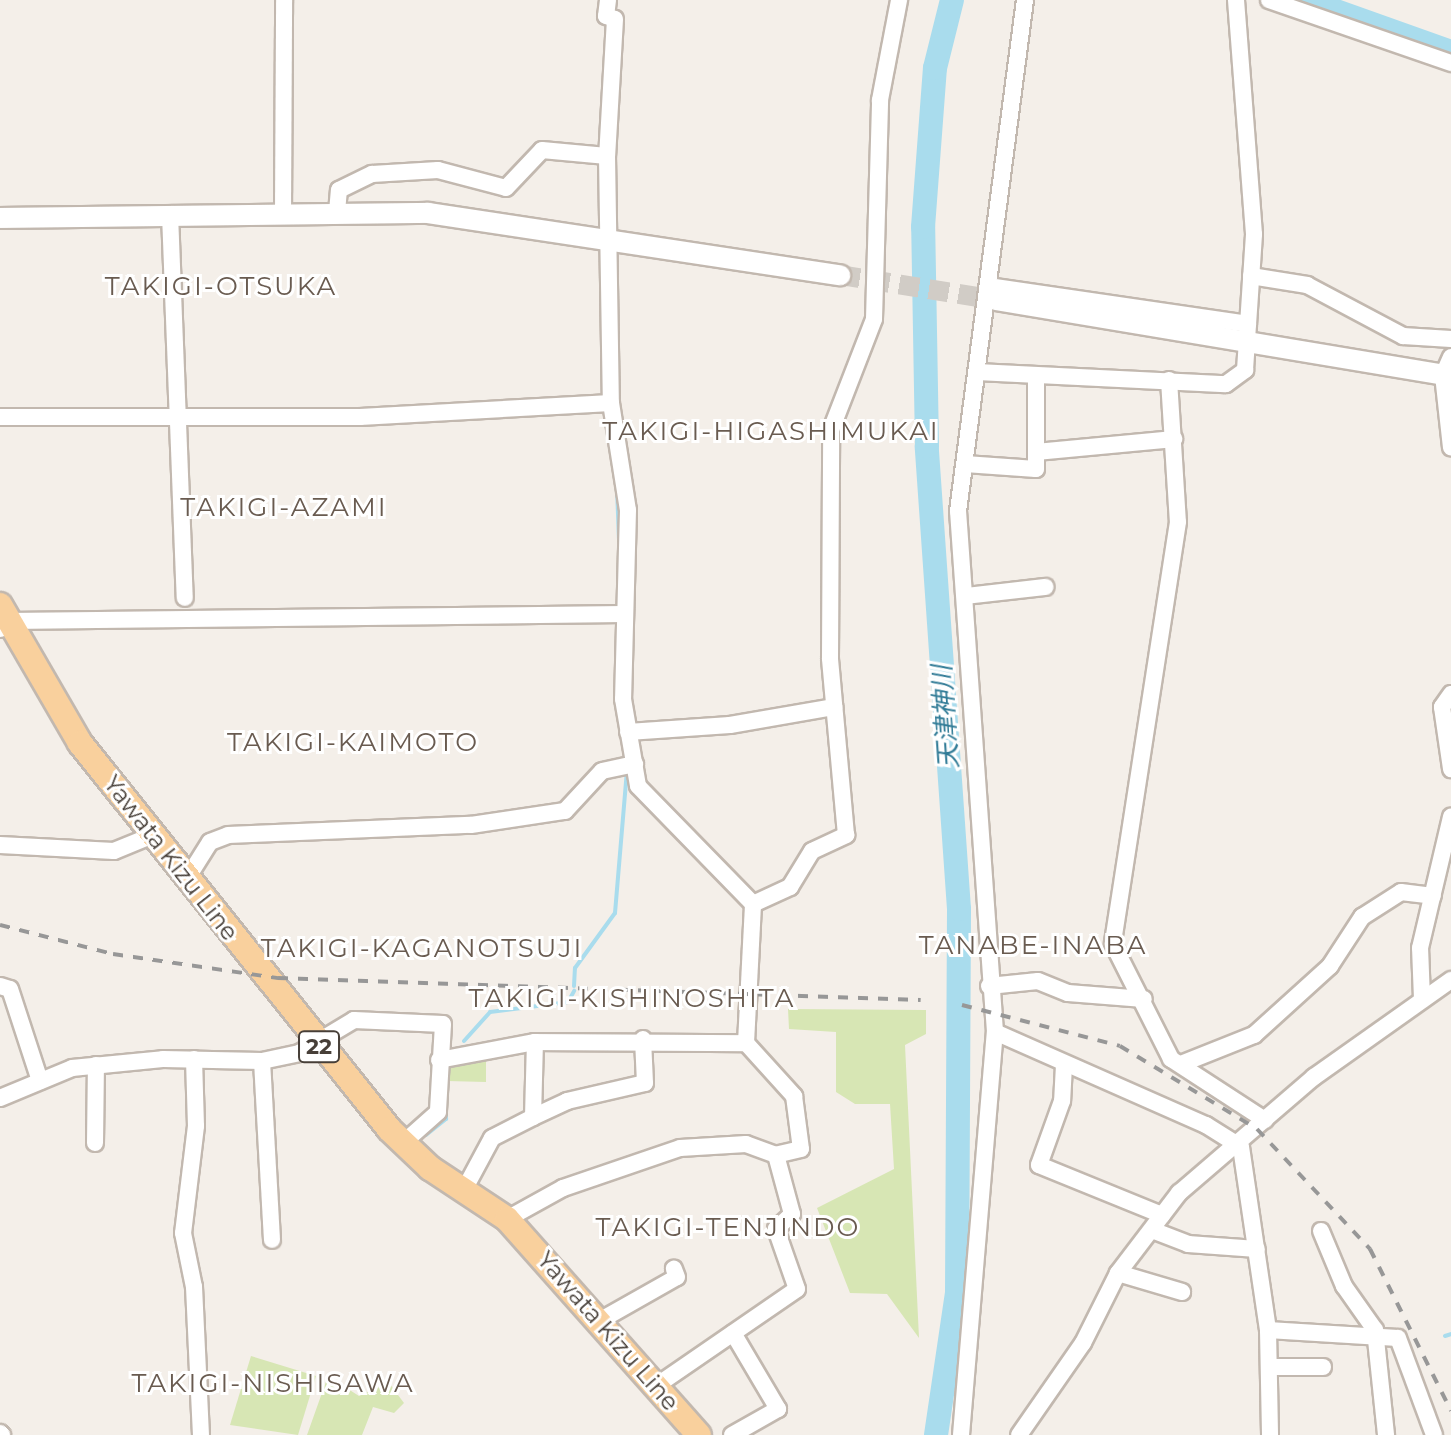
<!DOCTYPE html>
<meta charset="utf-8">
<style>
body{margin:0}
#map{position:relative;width:1451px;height:1435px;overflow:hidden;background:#f4efe9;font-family:Montserrat,"Noto Sans JP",sans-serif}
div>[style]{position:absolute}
.green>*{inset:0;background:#d7e6b4}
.stream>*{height:4px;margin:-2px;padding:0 2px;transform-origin:2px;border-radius:2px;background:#a9dced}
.river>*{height:24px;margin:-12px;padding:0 12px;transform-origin:12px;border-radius:12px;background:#a9dced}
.tertiary-tunnel>*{height:20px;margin-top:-10px;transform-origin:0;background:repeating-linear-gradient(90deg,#d1ccc6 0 20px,transparent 0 30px)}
.roads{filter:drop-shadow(2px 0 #c2b8af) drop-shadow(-2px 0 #c2b8af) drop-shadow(0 2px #c2b8af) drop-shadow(0 -2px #c2b8af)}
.minor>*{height:16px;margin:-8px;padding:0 8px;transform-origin:8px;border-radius:8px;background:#fff}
.tertiary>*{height:20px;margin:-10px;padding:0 10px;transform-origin:10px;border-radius:10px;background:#fff}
.primary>*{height:24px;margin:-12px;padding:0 12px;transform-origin:12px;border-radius:12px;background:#f9d09d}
.rail>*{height:4px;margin-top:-2px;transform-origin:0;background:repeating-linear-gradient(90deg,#979797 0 10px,transparent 0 20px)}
span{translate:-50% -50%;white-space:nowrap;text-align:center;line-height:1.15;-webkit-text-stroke:6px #fff;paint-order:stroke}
.shield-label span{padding:2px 6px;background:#fff;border:2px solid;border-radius:6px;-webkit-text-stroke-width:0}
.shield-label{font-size:22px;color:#473f38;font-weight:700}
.street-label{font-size:24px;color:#473f38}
.neighbourhood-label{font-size:26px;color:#695b50;letter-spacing:2px}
.water-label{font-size:26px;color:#307b96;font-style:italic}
</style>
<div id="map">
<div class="green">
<i style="clip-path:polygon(788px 1009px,926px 1010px,926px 1034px,905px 1045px,919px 1338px,887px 1294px,850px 1293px,817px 1208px,894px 1169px,890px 1104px,855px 1104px,836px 1092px,836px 1032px,789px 1029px)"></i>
<i style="clip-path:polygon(486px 1055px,486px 1082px,447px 1081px,447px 1066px)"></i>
<i style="clip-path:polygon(251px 1356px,316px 1376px,298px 1435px,230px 1425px)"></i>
<i style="clip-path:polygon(328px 1376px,359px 1396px,389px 1383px,404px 1403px,394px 1413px,373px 1407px,362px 1435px,307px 1435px)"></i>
</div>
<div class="stream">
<i style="left:617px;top:488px;width:51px;rotate:87.8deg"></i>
<i style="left:574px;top:986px;width:18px;rotate:-87deg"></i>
<i style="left:575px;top:968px;width:68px;rotate:-54deg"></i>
<i style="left:615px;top:913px;width:143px;rotate:-85.2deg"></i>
<i style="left:464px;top:1041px;width:39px;rotate:-48deg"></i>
<i style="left:490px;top:1012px;width:79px;rotate:-7.3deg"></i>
<i style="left:568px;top:1002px;width:13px;rotate:-61deg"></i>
<i style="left:426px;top:1135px;width:26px;rotate:-39deg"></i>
<i style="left:446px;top:1119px;width:12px;rotate:-90deg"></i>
<i style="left:1445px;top:1336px;width:6px;rotate:-18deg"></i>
</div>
<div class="river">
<i style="left:1305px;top:0;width:155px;rotate:19.6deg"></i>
<i style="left:936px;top:1435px;width:144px;rotate:-81.6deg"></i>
<i style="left:957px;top:1293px;width:384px;rotate:-89.7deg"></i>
<i style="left:959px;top:909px;width:464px;rotate:-94deg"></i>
<i style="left:927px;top:446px;width:219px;rotate:-91deg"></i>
<i style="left:923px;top:227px;width:159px;rotate:-85.7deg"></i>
<i style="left:935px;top:68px;width:70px;rotate:-76deg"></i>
</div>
<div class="tertiary-tunnel">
<i style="left:840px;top:275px;width:158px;rotate:9.1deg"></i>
</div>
<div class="roads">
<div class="minor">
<i style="left:608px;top:0;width:16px;rotate:97deg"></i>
<i style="left:606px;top:16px;width:9px;rotate:18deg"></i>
<i style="left:615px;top:19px;width:137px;rotate:93.3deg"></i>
<i style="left:607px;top:156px;width:247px;rotate:89.1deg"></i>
<i style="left:611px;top:403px;width:108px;rotate:81deg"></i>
<i style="left:628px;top:510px;width:189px;rotate:91.5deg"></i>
<i style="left:623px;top:699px;width:88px;rotate:80.2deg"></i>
<i style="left:638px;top:786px;width:165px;rotate:45.7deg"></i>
<i style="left:753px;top:904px;width:41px;rotate:-24.7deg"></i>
<i style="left:790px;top:887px;width:42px;rotate:-58.6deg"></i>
<i style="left:812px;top:851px;width:38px;rotate:-25deg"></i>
<i style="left:846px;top:835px;width:178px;rotate:-95.2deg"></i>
<i style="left:830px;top:658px;width:228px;rotate:-89.7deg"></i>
<i style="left:831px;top:430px;width:119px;rotate:-68.8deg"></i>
<i style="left:874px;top:319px;width:219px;rotate:-88.4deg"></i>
<i style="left:880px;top:100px;width:102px;rotate:-79.2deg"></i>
<i style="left:1269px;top:0;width:193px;rotate:19.1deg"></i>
<i style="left:283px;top:212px;width:212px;rotate:-89.7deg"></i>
<i style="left:337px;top:212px;width:22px;rotate:-85deg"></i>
<i style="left:339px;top:190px;width:37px;rotate:-26deg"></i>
<i style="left:372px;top:174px;width:66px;rotate:-3.5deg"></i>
<i style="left:438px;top:170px;width:70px;rotate:14.8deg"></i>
<i style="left:506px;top:188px;width:52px;rotate:-46.5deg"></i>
<i style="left:542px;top:150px;width:65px;rotate:5.3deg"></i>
<i style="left:170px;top:214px;width:384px;rotate:87.8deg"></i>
<i style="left:1251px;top:276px;width:57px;rotate:9.1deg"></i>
<i style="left:1307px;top:285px;width:109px;rotate:28deg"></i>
<i style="left:1403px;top:336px;width:48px;rotate:3.6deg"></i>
<i style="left:988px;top:286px;width:263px;rotate:8.3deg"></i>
<i style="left:1451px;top:357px;width:20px;rotate:114deg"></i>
<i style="left:1443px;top:375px;width:73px;rotate:83.7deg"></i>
<i style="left:977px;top:372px;width:249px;rotate:2.8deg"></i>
<i style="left:1226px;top:384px;width:24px;rotate:-36deg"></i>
<i style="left:1245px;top:370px;width:136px;rotate:-86.2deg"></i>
<i style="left:1254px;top:234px;width:235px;rotate:-94.4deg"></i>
<i style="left:1169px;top:380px;width:142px;rotate:86.4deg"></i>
<i style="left:1178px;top:522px;width:427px;rotate:98.8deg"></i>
<i style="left:1113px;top:944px;width:129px;rotate:63.2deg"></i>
<i style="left:1171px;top:1059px;width:112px;rotate:33deg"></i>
<i style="left:0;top:417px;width:360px"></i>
<i style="left:360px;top:417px;width:251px;rotate:-3.2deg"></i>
<i style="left:1036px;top:452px;width:139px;rotate:-5.4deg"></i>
<i style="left:965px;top:464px;width:71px;rotate:4deg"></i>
<i style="left:1036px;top:469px;width:92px;rotate:-90deg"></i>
<i style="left:966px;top:596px;width:80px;rotate:-6.5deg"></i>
<i style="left:0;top:629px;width:11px;rotate:-45deg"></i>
<i style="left:8px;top:621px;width:616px;rotate:-0.65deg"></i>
<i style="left:1451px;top:694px;width:16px;rotate:125deg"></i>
<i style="left:1442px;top:707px;width:63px;rotate:81.7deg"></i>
<i style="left:628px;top:732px;width:102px;rotate:-3.9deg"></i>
<i style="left:730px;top:725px;width:106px;rotate:-9.8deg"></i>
<i style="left:0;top:845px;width:114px;rotate:3deg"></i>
<i style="left:114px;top:851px;width:42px;rotate:-22.3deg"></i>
<i style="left:188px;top:877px;width:41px;rotate:-57.8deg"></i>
<i style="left:210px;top:842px;width:19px;rotate:-21deg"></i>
<i style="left:228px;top:835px;width:243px;rotate:-2.4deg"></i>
<i style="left:471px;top:825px;width:95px;rotate:-8.5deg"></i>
<i style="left:565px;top:811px;width:54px;rotate:-47.2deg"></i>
<i style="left:602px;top:771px;width:34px;rotate:-12deg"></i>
<i style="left:0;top:986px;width:10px;rotate:17deg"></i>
<i style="left:10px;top:989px;width:97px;rotate:71.9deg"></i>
<i style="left:989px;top:986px;width:49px;rotate:-5.8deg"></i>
<i style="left:1038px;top:981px;width:32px;rotate:22deg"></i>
<i style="left:1068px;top:993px;width:76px;rotate:4.5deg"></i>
<i style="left:1422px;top:999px;width:51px;rotate:-92.2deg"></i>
<i style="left:1420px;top:948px;width:135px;rotate:-76.7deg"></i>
<i style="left:995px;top:1032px;width:231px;rotate:23.8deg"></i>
<i style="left:1206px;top:1125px;width:41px;rotate:32.2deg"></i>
<i style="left:1241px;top:1147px;width:185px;rotate:81.6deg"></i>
<i style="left:1268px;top:1330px;width:105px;rotate:88.9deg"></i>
<i style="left:746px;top:1043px;width:139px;rotate:-87.1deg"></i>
<i style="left:194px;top:1059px;width:67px;rotate:88.3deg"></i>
<i style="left:196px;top:1126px;width:108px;rotate:96.9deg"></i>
<i style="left:183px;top:1233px;width:55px;rotate:78.5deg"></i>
<i style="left:194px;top:1287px;width:148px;rotate:87.3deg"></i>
<i style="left:439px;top:1060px;width:98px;rotate:-10.6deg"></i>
<i style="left:262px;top:1061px;width:179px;rotate:86.8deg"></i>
<i style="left:1181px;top:1064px;width:79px;rotate:-21.7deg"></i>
<i style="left:1254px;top:1035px;width:103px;rotate:-42.2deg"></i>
<i style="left:1330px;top:966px;width:59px;rotate:-56.9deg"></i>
<i style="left:1362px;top:917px;width:46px;rotate:-32.7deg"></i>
<i style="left:1401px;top:892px;width:32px;rotate:7deg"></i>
<i style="left:1064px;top:1065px;width:36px;rotate:93deg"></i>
<i style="left:1062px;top:1101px;width:68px;rotate:109.8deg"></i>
<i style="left:1039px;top:1165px;width:133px;rotate:22.1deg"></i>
<i style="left:0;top:1098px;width:78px;rotate:-22.6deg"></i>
<i style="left:72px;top:1068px;width:91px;rotate:-5.6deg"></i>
<i style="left:163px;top:1059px;width:99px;rotate:1.2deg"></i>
<i style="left:262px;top:1061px;width:38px;rotate:-12deg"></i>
<i style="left:299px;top:1053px;width:64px;rotate:-31deg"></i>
<i style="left:354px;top:1020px;width:89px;rotate:2.6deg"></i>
<i style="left:443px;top:1024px;width:88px;rotate:93.3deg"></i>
<i style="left:438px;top:1112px;width:47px;rotate:138.5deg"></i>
<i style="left:533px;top:1117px;width:38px;rotate:-25deg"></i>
<i style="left:567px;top:1101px;width:80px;rotate:-13deg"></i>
<i style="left:645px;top:1083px;width:44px;rotate:-92.6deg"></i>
<i style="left:95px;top:1143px;width:78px;rotate:-89.3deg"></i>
<i style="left:464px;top:1190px;width:59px;rotate:-61.7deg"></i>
<i style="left:492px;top:1138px;width:46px;rotate:-27.1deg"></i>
<i style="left:533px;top:1117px;width:75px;rotate:-88.5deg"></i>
<i style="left:535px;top:1042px;width:211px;rotate:0.3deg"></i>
<i style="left:746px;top:1043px;width:72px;rotate:47.8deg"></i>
<i style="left:794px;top:1096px;width:53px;rotate:82.5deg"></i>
<i style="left:801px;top:1149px;width:26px;rotate:167deg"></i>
<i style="left:776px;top:1155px;width:32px;rotate:-160deg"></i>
<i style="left:746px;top:1144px;width:66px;rotate:176.5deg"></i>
<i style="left:680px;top:1148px;width:124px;rotate:161.1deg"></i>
<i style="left:563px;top:1188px;width:64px;rotate:151deg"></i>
<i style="left:1152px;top:1230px;width:39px;rotate:21deg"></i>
<i style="left:1188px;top:1244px;width:69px;rotate:4.1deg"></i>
<i style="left:1321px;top:1231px;width:60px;rotate:67.3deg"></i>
<i style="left:1344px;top:1286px;width:54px;rotate:54.8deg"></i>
<i style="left:1375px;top:1330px;width:106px;rotate:84deg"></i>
<i style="left:1118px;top:1273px;width:67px;rotate:16.5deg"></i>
<i style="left:601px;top:1320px;width:87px;rotate:-29.5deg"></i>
<i style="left:677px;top:1277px;width:9px;rotate:-111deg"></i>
<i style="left:1268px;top:1330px;width:130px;rotate:3.5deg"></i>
<i style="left:1398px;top:1338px;width:103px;rotate:69.6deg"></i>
<i style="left:1270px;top:1367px;width:53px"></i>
<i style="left:656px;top:1386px;width:171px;rotate:-34.5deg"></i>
<i style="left:797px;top:1289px;width:64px;rotate:-109.3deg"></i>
<i style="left:776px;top:1229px;width:22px;rotate:-43deg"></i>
<i style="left:792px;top:1214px;width:61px;rotate:-105.2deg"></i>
<i style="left:0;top:1433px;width:3px;rotate:45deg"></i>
<i style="left:732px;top:1435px;width:53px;rotate:-29.5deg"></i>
<i style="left:778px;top:1409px;width:88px;rotate:-120.6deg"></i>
<i style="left:961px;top:1435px;width:404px;rotate:-85.2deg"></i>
<i style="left:995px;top:1032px;width:522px;rotate:-94.06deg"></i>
<i style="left:958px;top:511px;width:515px;rotate:-82.53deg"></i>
<i style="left:1019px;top:1435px;width:112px;rotate:-55.2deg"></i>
<i style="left:1083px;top:1343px;width:78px;rotate:-63.4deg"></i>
<i style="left:1118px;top:1273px;width:101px;rotate:-52.7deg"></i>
<i style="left:1179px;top:1193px;width:178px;rotate:-40.7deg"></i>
<i style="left:1314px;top:1077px;width:168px;rotate:-35.3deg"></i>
</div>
<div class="tertiary">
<i style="left:0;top:218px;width:428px;rotate:-0.7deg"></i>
<i style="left:428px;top:213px;width:417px;rotate:8.6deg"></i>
<i style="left:996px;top:300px;width:461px;rotate:9.5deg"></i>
</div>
<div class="primary">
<i style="left:0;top:605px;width:160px;rotate:59.9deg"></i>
<i style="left:80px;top:743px;width:494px;rotate:51.3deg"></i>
<i style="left:389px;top:1129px;width:57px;rotate:43.6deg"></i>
<i style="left:430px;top:1168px;width:92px;rotate:33.5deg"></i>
<i style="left:507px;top:1219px;width:289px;rotate:48.4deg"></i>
</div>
</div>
<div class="rail">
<i style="left:0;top:925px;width:117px;rotate:14.4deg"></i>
<i style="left:113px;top:954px;width:167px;rotate:8.3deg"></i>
<i style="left:278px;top:978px;width:643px;rotate:1.96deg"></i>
<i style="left:962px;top:1005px;width:163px;rotate:14.5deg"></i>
<i style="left:1120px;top:1046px;width:160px;rotate:31.2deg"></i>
<i style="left:1257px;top:1129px;width:165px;rotate:46.7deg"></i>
<i style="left:1370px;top:1249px;width:181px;rotate:63.4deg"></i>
</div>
<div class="shield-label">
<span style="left:319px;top:1047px">22</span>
</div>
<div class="street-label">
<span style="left:171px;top:858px;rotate:52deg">Yawata Kizu Line</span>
<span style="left:608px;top:1331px;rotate:49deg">Yawata Kizu Line</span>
</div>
<div class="neighbourhood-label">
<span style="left:221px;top:287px">TAKIGI-OTSUKA</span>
<span style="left:771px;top:432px">TAKIGI-HIGASHIMUKAI</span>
<span style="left:284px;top:508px">TAKIGI-AZAMI</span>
<span style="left:353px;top:743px">TAKIGI-KAIMOTO</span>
<span style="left:1033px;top:946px">TANABE-INABA</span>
<span style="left:422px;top:949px">TAKIGI-KAGANOTSUJI</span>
<span style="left:632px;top:999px">TAKIGI-KISHINOSHITA</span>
<span style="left:728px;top:1228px">TAKIGI-TENJINDO</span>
<span style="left:273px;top:1384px">TAKIGI-NISHISAWA</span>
</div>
<div class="water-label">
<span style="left:946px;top:717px;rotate:-94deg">天津神川</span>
</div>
</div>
